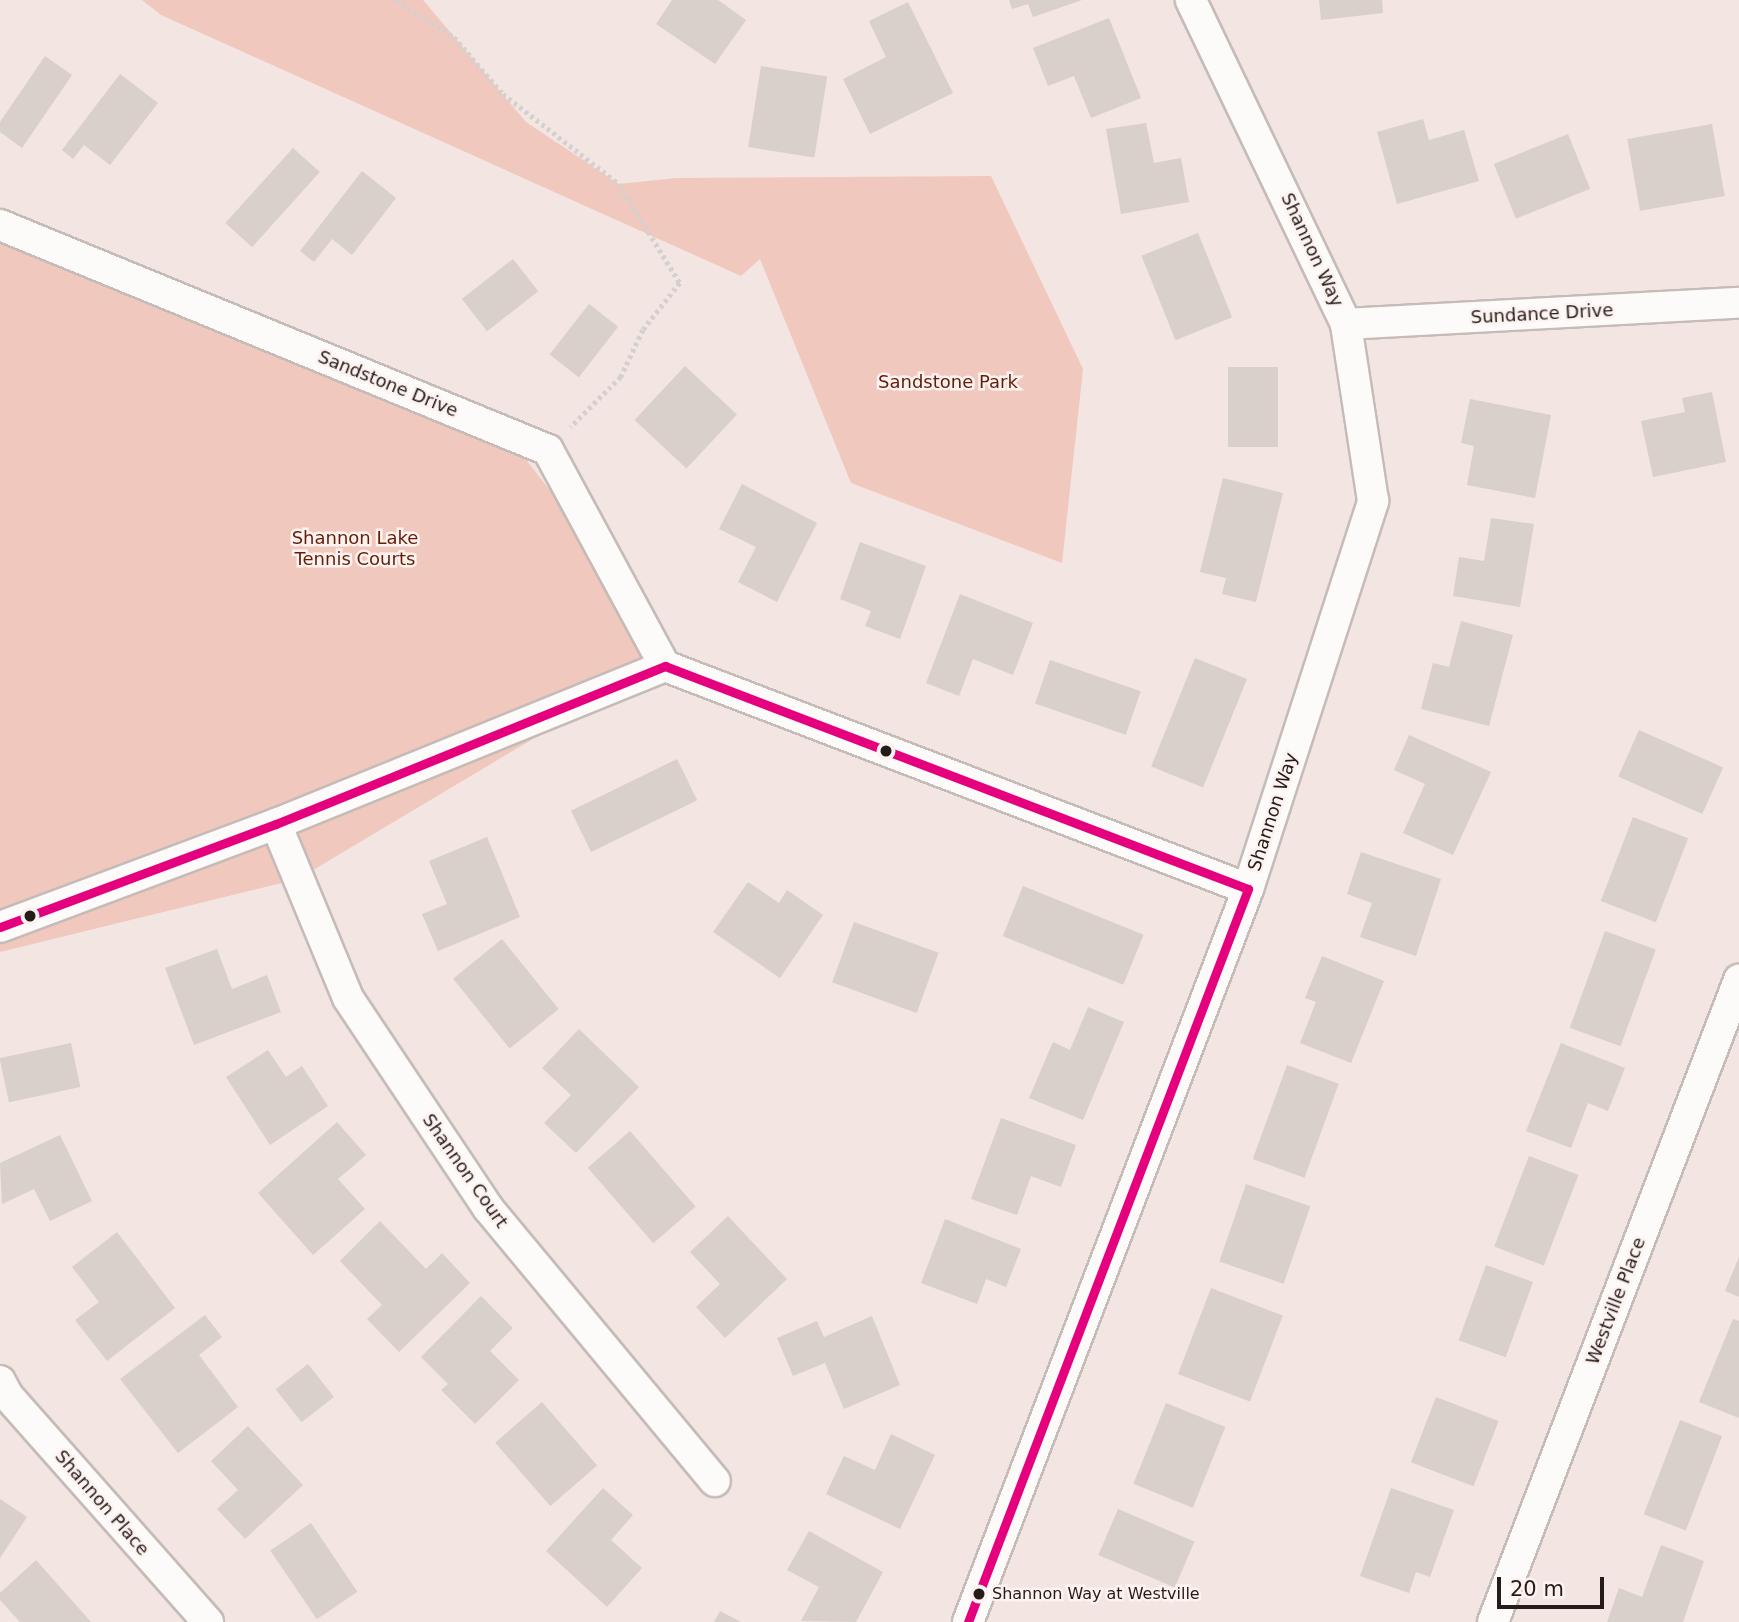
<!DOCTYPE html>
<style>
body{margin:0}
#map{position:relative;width:1739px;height:1622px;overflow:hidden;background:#f3e5e1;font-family:"DejaVu Sans",sans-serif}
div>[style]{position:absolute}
.green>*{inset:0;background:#f1c8bd}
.building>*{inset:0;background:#d9cfcb;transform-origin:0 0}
.path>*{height:4.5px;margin-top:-2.25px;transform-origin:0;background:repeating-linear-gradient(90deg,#d4d0cf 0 3.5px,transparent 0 7px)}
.roads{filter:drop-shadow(2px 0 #c5bbb7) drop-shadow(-2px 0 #c5bbb7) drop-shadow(0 2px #c5bbb7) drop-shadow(0 -2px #c5bbb7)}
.street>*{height:30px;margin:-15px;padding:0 15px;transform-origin:15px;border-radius:15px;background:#fdfbfa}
.bus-1>*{height:9px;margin:-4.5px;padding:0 4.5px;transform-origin:4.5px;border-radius:4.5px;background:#e5007d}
.dots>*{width:19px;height:19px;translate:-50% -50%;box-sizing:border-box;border:4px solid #fcf2ef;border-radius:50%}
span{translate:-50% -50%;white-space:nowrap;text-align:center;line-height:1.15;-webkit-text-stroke:5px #fcf2ef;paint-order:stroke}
.bus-label{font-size:16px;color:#251c1a}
.left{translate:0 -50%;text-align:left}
.street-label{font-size:18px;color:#251c1a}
.park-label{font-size:18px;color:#651c08}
.scale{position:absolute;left:1497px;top:1577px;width:107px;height:32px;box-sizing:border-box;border:4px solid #251c1a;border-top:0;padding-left:9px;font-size:21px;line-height:24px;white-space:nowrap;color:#251c1a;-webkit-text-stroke:5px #fcf2ef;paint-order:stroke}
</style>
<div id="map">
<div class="green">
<i style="clip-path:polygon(142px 0,423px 0,526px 122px,619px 184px,676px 178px,991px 176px,1083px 369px,1062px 563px,851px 483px,760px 259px,741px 276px,161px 15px)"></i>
<i style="clip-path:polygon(0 227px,513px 443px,677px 653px,298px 879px,0 952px)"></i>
</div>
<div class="building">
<i style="clip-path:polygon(672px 0,718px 0,746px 20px,715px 64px,656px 24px)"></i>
<i style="clip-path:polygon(1009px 0,1082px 0,1033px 17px,1028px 4px,1012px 9px)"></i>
<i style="clip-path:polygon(1319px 0,1382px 0,1383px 13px,1321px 20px)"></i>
<i style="clip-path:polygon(908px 2px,953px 93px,870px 134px,843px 79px,886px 57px,869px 21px)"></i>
<i style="clip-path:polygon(1109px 18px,1141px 98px,1091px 118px,1074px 76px,1048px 86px,1033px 48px)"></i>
<i style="clip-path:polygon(45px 56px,72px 75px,22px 148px,0 132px,0 122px)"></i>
<i style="left:761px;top:66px;width:67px;height:82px;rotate:9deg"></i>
<i style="clip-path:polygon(120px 74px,158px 103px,110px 165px,84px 145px,73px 159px,62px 150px)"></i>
<i style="clip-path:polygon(1423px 119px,1429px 140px,1464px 130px,1479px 181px,1397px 204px,1377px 132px)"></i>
<i style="clip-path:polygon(1146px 123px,1154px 163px,1181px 158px,1189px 202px,1121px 214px,1106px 129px)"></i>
<i style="left:1712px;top:124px;width:73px;height:86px;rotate:80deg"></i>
<i style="left:1568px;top:134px;width:59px;height:80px;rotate:68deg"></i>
<i style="left:293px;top:148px;width:36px;height:101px;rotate:42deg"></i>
<i style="clip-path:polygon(362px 171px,396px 198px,352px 255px,332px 239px,314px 262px,300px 251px)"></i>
<i style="left:1198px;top:233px;width:91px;height:61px;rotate:68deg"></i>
<i style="left:513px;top:259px;width:41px;height:65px;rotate:52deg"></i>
<i style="left:589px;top:304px;width:37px;height:64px;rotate:38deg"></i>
<i style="left:685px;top:366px;width:71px;height:74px;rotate:43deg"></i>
<i style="left:1228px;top:367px;width:50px;height:80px"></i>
<i style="clip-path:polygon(1712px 392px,1726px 462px,1653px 477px,1641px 421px,1685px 412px,1682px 398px)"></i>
<i style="clip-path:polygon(1470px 399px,1551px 415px,1535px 498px,1467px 485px,1474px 446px,1461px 443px)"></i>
<i style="clip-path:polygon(1223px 478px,1283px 493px,1256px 602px,1222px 594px,1226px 578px,1200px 572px)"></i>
<i style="clip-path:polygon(742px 484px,817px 523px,777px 602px,738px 582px,756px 547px,719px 529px)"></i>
<i style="clip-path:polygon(1491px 518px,1534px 524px,1520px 607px,1453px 596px,1459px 557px,1484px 561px)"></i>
<i style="clip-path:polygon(860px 542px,926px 566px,900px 639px,865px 626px,871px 611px,840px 599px)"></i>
<i style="clip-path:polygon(960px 594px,1033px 623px,1013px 675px,973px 659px,959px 696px,926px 683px)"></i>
<i style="clip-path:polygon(1461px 621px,1513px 635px,1489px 726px,1421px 709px,1433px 663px,1449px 667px)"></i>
<i style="left:1195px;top:658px;width:56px;height:117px;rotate:22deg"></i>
<i style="left:1050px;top:660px;width:96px;height:46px;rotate:19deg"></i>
<i style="left:1639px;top:730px;width:92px;height:51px;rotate:24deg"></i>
<i style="clip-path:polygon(1409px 735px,1491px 772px,1453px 855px,1403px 833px,1425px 784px,1394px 770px)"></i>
<i style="left:677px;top:759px;width:46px;height:118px;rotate:64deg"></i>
<i style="left:1633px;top:817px;width:59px;height:90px;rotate:21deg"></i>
<i style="clip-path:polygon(487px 837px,520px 917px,438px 951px,422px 914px,447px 904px,429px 861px)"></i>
<i style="clip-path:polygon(1361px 852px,1441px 879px,1416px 956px,1360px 937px,1372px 903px,1347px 894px)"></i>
<i style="clip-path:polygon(748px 882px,779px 903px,787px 890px,823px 915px,780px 978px,713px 932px)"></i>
<i style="left:1023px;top:886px;width:130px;height:54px;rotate:22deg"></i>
<i style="left:854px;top:922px;width:90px;height:64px;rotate:20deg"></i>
<i style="left:1605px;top:931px;width:54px;height:103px;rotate:20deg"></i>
<i style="left:502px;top:939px;width:90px;height:63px;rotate:51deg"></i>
<i style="clip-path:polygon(217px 949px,232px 989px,267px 975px,281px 1012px,194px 1045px,165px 968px)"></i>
<i style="clip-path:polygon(1322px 956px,1384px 981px,1351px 1063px,1300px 1043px,1316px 1002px,1305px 998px)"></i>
<i style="clip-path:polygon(1088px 1007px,1124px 1022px,1083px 1120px,1029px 1098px,1053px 1042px,1070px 1050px)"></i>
<i style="clip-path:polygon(579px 1029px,639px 1087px,576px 1153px,544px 1123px,571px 1095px,542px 1068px)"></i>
<i style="left:71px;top:1043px;width:45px;height:73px;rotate:78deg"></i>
<i style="clip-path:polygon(1561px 1043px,1625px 1068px,1608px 1111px,1588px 1103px,1571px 1148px,1526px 1131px)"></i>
<i style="clip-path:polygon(268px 1050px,286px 1077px,302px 1066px,328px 1106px,270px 1145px,226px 1077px)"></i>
<i style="left:1287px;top:1065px;width:55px;height:100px;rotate:20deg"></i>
<i style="clip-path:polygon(1001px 1118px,1076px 1145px,1061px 1187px,1031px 1176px,1017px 1215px,971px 1199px)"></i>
<i style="clip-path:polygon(337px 1122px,366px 1155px,338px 1179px,365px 1209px,313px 1255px,258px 1193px)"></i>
<i style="left:630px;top:1131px;width:100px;height:56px;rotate:49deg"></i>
<i style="clip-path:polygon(60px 1135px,92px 1201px,50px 1221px,34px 1189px,2px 1204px,0 1163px)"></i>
<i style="left:1529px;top:1156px;width:53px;height:97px;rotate:21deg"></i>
<i style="left:1246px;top:1184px;width:68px;height:82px;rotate:19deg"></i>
<i style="clip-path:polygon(728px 1216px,787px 1279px,725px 1338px,696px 1307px,720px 1284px,690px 1252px)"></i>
<i style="clip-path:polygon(945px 1219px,1021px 1249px,1006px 1287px,986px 1279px,977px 1304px,921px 1283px)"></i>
<i style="clip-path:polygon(380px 1221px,426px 1269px,442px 1253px,470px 1283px,399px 1352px,367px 1319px,382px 1305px,340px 1261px)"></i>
<i style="clip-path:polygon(117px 1232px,175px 1308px,107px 1361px,75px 1320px,99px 1302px,72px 1267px)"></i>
<i style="clip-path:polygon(1739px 1257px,1739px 1297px,1725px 1291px)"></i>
<i style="left:1486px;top:1265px;width:50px;height:80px;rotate:20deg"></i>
<i style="left:1211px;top:1288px;width:77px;height:92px;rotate:21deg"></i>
<i style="clip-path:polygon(481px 1296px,513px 1328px,490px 1351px,519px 1380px,475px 1424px,441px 1390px,448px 1384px,421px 1357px)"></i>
<i style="clip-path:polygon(205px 1315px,222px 1337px,199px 1355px,238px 1407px,178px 1453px,120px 1379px)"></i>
<i style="clip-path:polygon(872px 1316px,900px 1385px,844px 1409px,825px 1363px,793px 1376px,777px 1338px,817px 1321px,824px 1337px)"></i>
<i style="clip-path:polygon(1733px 1319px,1739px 1321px,1739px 1418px,1699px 1402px)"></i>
<i style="left:308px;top:1364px;width:42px;height:41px;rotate:52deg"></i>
<i style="left:1436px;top:1397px;width:67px;height:70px;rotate:21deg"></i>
<i style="left:542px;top:1402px;width:84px;height:62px;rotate:49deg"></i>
<i style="left:1166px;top:1403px;width:64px;height:87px;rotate:22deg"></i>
<i style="left:1680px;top:1420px;width:45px;height:101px;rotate:21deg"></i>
<i style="clip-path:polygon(248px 1426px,303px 1485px,245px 1539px,217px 1509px,238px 1490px,211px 1461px)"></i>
<i style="clip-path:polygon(891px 1434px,935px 1455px,900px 1529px,826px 1494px,844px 1456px,875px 1470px)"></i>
<i style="clip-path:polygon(603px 1488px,633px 1515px,611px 1540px,642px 1568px,607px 1607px,546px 1551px)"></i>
<i style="clip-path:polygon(1391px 1488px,1454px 1510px,1430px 1577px,1416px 1572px,1409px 1593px,1360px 1576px)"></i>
<i style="clip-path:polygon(0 1499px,27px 1517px,0 1558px)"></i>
<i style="left:1118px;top:1509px;width:83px;height:50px;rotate:23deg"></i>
<i style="left:311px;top:1523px;width:83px;height:49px;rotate:56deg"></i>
<i style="clip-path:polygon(809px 1531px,883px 1572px,856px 1622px,801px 1621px,819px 1587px,787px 1570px)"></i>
<i style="clip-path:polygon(1661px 1545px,1704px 1561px,1683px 1622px,1607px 1622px,1619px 1588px,1642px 1597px)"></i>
<i style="clip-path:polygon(36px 1560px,91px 1622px,20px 1622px,0 1600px,0 1593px)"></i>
<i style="clip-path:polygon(720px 1611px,741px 1622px,714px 1622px)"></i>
</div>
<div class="path">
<i style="left:396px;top:0;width:69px;rotate:32.5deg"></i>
<i style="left:454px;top:37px;width:75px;rotate:49.3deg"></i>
<i style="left:503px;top:94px;width:147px;rotate:37.8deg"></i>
<i style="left:619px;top:184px;width:116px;rotate:58.4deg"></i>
<i style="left:680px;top:283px;width:60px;rotate:128.2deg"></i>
<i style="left:643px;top:330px;width:52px;rotate:115.1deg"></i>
<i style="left:621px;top:377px;width:71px;rotate:135deg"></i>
</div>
<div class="roads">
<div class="street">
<i style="left:0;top:225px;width:592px;rotate:22.32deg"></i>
<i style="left:548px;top:450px;width:246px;rotate:61.6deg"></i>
<i style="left:1346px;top:324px;width:394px;rotate:-3.1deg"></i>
<i style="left:276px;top:824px;width:188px;rotate:67.5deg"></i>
<i style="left:348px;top:998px;width:252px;rotate:56.3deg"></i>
<i style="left:488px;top:1208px;width:355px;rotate:50.3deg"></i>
<i style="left:0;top:927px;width:295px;rotate:-20.5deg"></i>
<i style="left:276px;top:824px;width:420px;rotate:-22.1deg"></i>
<i style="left:665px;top:666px;width:624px;rotate:20.93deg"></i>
<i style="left:0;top:1381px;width:17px;rotate:62deg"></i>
<i style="left:8px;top:1396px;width:302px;rotate:48.5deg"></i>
<i style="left:968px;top:1622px;width:785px;rotate:-69.09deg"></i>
<i style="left:1248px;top:889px;width:408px;rotate:-72.1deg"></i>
<i style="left:1373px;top:501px;width:179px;rotate:-98.7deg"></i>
<i style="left:1346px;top:324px;width:359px;rotate:-115.6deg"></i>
<i style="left:1493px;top:1622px;width:688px;rotate:-69.03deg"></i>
</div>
</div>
<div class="bus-1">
<i style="left:0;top:927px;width:295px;rotate:-20.5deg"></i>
<i style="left:276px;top:824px;width:420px;rotate:-22.1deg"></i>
<i style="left:665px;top:666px;width:624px;rotate:20.93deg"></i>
<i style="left:968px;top:1622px;width:785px;rotate:-69.09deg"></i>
</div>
<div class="dots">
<i style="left:886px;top:751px;background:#251c1a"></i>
<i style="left:30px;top:916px;background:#251c1a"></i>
<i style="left:979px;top:1594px;background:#251c1a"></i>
</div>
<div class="bus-label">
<span class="left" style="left:992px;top:1594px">Shannon Way at Westville</span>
</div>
<div class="street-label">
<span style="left:1312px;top:250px;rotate:65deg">Shannon Way</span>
<span style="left:1542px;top:314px;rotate:-3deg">Sundance Drive</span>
<span style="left:388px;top:384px;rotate:22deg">Sandstone Drive</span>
<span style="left:1273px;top:812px;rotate:-72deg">Shannon Way</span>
<span style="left:465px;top:1171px;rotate:55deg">Shannon Court</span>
<span style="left:1616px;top:1301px;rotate:-69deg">Westville Place</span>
<span style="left:102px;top:1503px;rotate:49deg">Shannon Place</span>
</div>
<div class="park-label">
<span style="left:948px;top:382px">Sandstone Park</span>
<span style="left:355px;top:549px">Shannon Lake<br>Tennis Courts</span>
</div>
<div class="scale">20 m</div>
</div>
